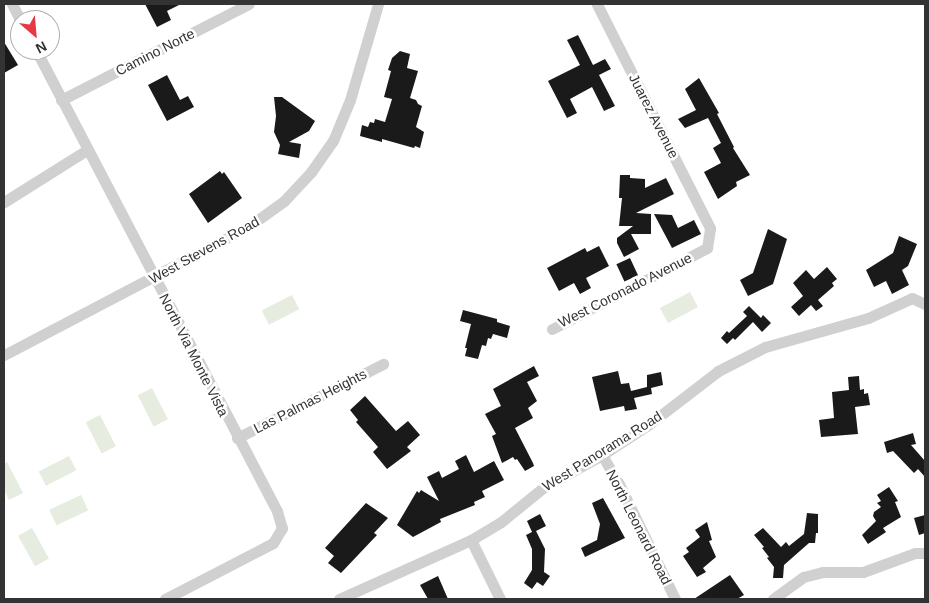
<!DOCTYPE html>
<style>
body{margin:0}
#map{position:relative;width:929px;height:603px;overflow:hidden;background:#fff;font-family:Helvetica,sans-serif}
div>[style]{position:absolute}
.green>*{inset:0;background:#e6ecdf;transform-origin:0 0}
.building>*{inset:0;background:#1a1a1a;transform-origin:0 0}
.minor>*{height:11px;margin:-5.5px;padding:0 5.5px;transform-origin:5.5px;border-radius:5.5px;background:#d0d0d0}
span{translate:-50% -50%;white-space:nowrap;text-align:center;line-height:1.15;-webkit-text-stroke:5px #fff;paint-order:stroke}
.street-label{font-size:14px;color:#333}
.frame{position:absolute;inset:0;border:5px solid #333;pointer-events:none}
.north{position:absolute;left:10px;top:10px;width:50px;height:50px;box-sizing:border-box;background:#fff;border:1px solid #adadad;border-radius:50%;rotate:153deg;font-size:14px;font-weight:700;line-height:20px;text-align:center;color:#333}
.north::after{content:'';display:block;margin:auto;width:18px;height:22px;background:#e63946;clip-path:polygon(50% 0,100% 100%,50% 72%,0 100%)}
</style>
<div id="map">
<div class="green">
<i style="left:690px;top:292px;width:17px;height:34px;rotate:62deg"></i>
<i style="left:292px;top:295px;width:16px;height:34px;rotate:63deg"></i>
<i style="left:152px;top:388px;width:35px;height:16px;rotate:63deg"></i>
<i style="left:100px;top:415px;width:35px;height:16px;rotate:63deg"></i>
<i style="left:69px;top:456px;width:16px;height:34px;rotate:63deg"></i>
<i style="clip-path:polygon(7px 462px,23px 493px,9px 500px,4px 490px,4px 464px)"></i>
<i style="left:81px;top:495px;width:17px;height:35px;rotate:65deg"></i>
<i style="left:32px;top:528px;width:35px;height:16px;rotate:61deg"></i>
</div>
<div class="building">
<i style="clip-path:polygon(145px 4px,181px 4px,167px 11px,171px 20px,157px 27px)"></i>
<i style="clip-path:polygon(578px 35px,593px 65px,605px 59px,611px 69px,599px 75px,615px 106px,604px 111px,592px 87px,570px 99px,577px 113px,567px 118px,548px 81px,580px 65px,567px 40px)"></i>
<i style="clip-path:polygon(4px 42px,18px 65px,4px 73px)"></i>
<i style="clip-path:polygon(400px 51px,410px 54px,407px 68px,418px 71px,410px 98px,416px 100px,418px 104px,422px 106px,416px 127px,424px 132px,420px 148px,415px 146px,414px 148px,382px 139px,382px 142px,360px 136px,362px 125px,368px 127px,370px 122px,374px 123px,375px 119px,385px 122px,392px 99px,384px 97px,391px 71px,388px 70px,392px 58px)"></i>
<i style="clip-path:polygon(167px 75px,180px 100px,188px 96px,194px 107px,167px 121px,148px 85px)"></i>
<i style="clip-path:polygon(699px 78px,719px 113px,717px 114px,734px 147px,733px 148px,750px 175px,736px 182px,737px 186px,718px 199px,704px 172px,721px 163px,713px 148px,721px 143px,708px 118px,685px 128px,678px 119px,696px 110px,685px 89px)"></i>
<i style="clip-path:polygon(274px 97px,282px 97px,315px 121px,309px 131px,289px 142px,301px 144px,299px 158px,278px 154px,280px 145px,274px 132px,276px 116px)"></i>
<i style="clip-path:polygon(220px 171px,222px 174px,224px 172px,242px 198px,208px 223px,189px 194px)"></i>
<i style="clip-path:polygon(620px 175px,630px 175px,630px 178px,645px 179px,645px 188px,666px 178px,674px 194px,636px 213px,651px 214px,651px 234px,631px 234px,639px 249px,624px 257px,617px 243px,617px 238px,633px 226px,619px 226px,622px 198px,619px 198px)"></i>
<i style="clip-path:polygon(654px 214px,672px 215px,678px 228px,694px 220px,701px 234px,672px 248px)"></i>
<i style="clip-path:polygon(768px 229px,787px 239px,773px 284px,748px 296px,740px 280px,753px 273px)"></i>
<i style="clip-path:polygon(899px 236px,917px 244px,908px 266px,902px 270px,909px 285px,892px 294px,886px 281px,874px 287px,866px 270px,893px 253px)"></i>
<i style="clip-path:polygon(599px 246px,609px 266px,586px 278px,591px 288px,580px 294px,574px 283px,559px 291px,547px 268px,585px 248px,587px 252px)"></i>
<i style="left:630px;top:258px;width:19px;height:15px;rotate:65deg"></i>
<i style="clip-path:polygon(827px 267px,837px 279px,832px 283px,834px 286px,818px 300px,823px 306px,816px 311px,811px 305px,799px 316px,791px 307px,803px 296px,793px 283px,806px 270px,814px 279px)"></i>
<i style="clip-path:polygon(749px 306px,761px 318px,763px 315px,771px 323px,762px 332px,753px 322px,735px 340px,733px 338px,727px 344px,721px 338px,727px 331px,729px 333px,747px 316px,743px 312px)"></i>
<i style="clip-path:polygon(463px 310px,497px 319px,497px 322px,510px 326px,507px 338px,493px 334px,491px 339px,488px 338px,486px 346px,482px 345px,478px 359px,465px 356px,467px 348px,465px 348px,471px 324px,460px 321px)"></i>
<i style="clip-path:polygon(534px 366px,539px 376px,527px 382px,537px 401px,528px 408px,533px 418px,515px 428px,533px 463px,534px 466px,525px 471px,517px 459px,515px 460px,513px 457px,502px 463px,492px 436px,496px 434px,485px 414px,501px 406px,493px 389px)"></i>
<i style="clip-path:polygon(618px 371px,621px 384px,629px 383px,631px 391px,647px 387px,647px 375px,661px 372px,663px 385px,651px 388px,652px 394px,634px 398px,637px 409px,625px 411px,624px 406px,600px 411px,592px 377px)"></i>
<i style="clip-path:polygon(859px 376px,860px 390px,864px 389px,864px 394px,868px 393px,870px 405px,855px 407px,858px 434px,821px 437px,819px 420px,834px 418px,832px 392px,849px 390px,848px 377px)"></i>
<i style="clip-path:polygon(365px 396px,396px 431px,408px 421px,420px 435px,407px 447px,411px 451px,387px 469px,373px 452px,378px 447px,356px 422px,358px 420px,350px 410px)"></i>
<i style="clip-path:polygon(913px 433px,916px 444px,911px 445px,925px 461px,925px 477px,918px 469px,914px 473px,893px 451px,887px 453px,884px 442px)"></i>
<i style="clip-path:polygon(466px 455px,474px 472px,494px 461px,504px 480px,482px 491px,485px 497px,474px 502px,475px 505px,440px 519px,441px 522px,413px 537px,397px 525px,417px 491px,419px 493px,421px 490px,439px 501px,427px 477px,439px 471px,442px 478px,459px 469px,455px 461px)"></i>
<i style="clip-path:polygon(889px 487px,898px 501px,895px 502px,901px 517px,883px 528px,886px 532px,868px 544px,862px 535px,876px 521px,873px 516px,874px 512px,881px 507px,877px 503px,881px 501px,877px 495px)"></i>
<i style="clip-path:polygon(603px 498px,625px 538px,585px 557px,581px 548px,597px 540px,600px 524px,592px 503px)"></i>
<i style="clip-path:polygon(366px 503px,388px 518px,374px 533px,377px 535px,341px 573px,328px 563px,334px 556px,325px 548px)"></i>
<i style="clip-path:polygon(807px 513px,818px 514px,818px 533px,816px 533px,815px 543px,809px 543px,784px 565px,783px 578px,773px 578px,774px 567px,767px 558px,769px 557px,762px 548px,764px 547px,754px 535px,763px 528px,781px 547px,786px 542px,789px 546px,804px 534px)"></i>
<i style="clip-path:polygon(540px 514px,546px 526px,536px 531px,545px 549px,544px 572px,550px 576px,543px 586px,537px 582px,532px 589px,524px 583px,532px 570px,532px 549px,526px 535px,532px 532px,527px 521px)"></i>
<i style="clip-path:polygon(925px 515px,925px 533px,919px 535px,914px 518px)"></i>
<i style="clip-path:polygon(707px 522px,712px 540px,709px 541px,716px 557px,703px 568px,706px 572px,697px 577px,683px 556px,689px 552px,686px 548px,700px 537px,695px 530px)"></i>
<i style="clip-path:polygon(730px 575px,744px 595px,737px 599px,694px 599px)"></i>
<i style="clip-path:polygon(438px 576px,448px 599px,428px 599px,420px 585px)"></i>
</div>
<div class="minor">
<i style="left:12px;top:4px;width:18px;rotate:63deg"></i>
<i style="left:36px;top:50px;width:520px;rotate:62.4deg"></i>
<i style="left:277px;top:511px;width:18px;rotate:74deg"></i>
<i style="left:282px;top:528px;width:17px;rotate:121deg"></i>
<i style="left:273px;top:543px;width:122px;rotate:152.6deg"></i>
<i style="left:61px;top:100px;width:211px;rotate:-27.1deg"></i>
<i style="left:4px;top:202px;width:98px;rotate:-32.1deg"></i>
<i style="left:552px;top:329px;width:175px;rotate:-27.6deg"></i>
<i style="left:707px;top:248px;width:20px;rotate:-81deg"></i>
<i style="left:710px;top:228px;width:251px;rotate:-116.8deg"></i>
<i style="left:4px;top:355px;width:276px;rotate:-27.7deg"></i>
<i style="left:248px;top:227px;width:44px;rotate:-35.8deg"></i>
<i style="left:284px;top:201px;width:40px;rotate:-47deg"></i>
<i style="left:311px;top:172px;width:38px;rotate:-55deg"></i>
<i style="left:333px;top:141px;width:44px;rotate:-67.5deg"></i>
<i style="left:350px;top:100px;width:100px;rotate:-73.7deg"></i>
<i style="left:237px;top:438px;width:164px;rotate:-26.9deg"></i>
<i style="left:602px;top:455px;width:34px;rotate:60deg"></i>
<i style="left:619px;top:484px;width:128px;rotate:64deg"></i>
<i style="left:471px;top:540px;width:66px;rotate:63.8deg"></i>
<i style="left:339px;top:599px;width:145px;rotate:-24.1deg"></i>
<i style="left:471px;top:540px;width:35px;rotate:-31deg"></i>
<i style="left:501px;top:522px;width:55px;rotate:-39.1deg"></i>
<i style="left:544px;top:487px;width:66px;rotate:-28.9deg"></i>
<i style="left:602px;top:455px;width:55px;rotate:-33.1deg"></i>
<i style="left:648px;top:425px;width:88px;rotate:-37.6deg"></i>
<i style="left:718px;top:371px;width:53px;rotate:-27.1deg"></i>
<i style="left:765px;top:347px;width:107px;rotate:-15.7deg"></i>
<i style="left:868px;top:318px;width:48px;rotate:-24.4deg"></i>
<i style="left:912px;top:298px;width:14px;rotate:25deg"></i>
<i style="left:773px;top:599px;width:37px;rotate:-36deg"></i>
<i style="left:803px;top:577px;width:21px;rotate:-14deg"></i>
<i style="left:823px;top:572px;width:40px"></i>
<i style="left:863px;top:572px;width:55px;rotate:-20.1deg"></i>
<i style="left:915px;top:553px;width:10px"></i>
</div>
<div class="street-label">
<span style="left:155px;top:52px;rotate:-27deg">Camino Norte</span>
<span style="left:654px;top:116px;rotate:63deg">Juarez Avenue</span>
<span style="left:204px;top:250px;rotate:-29deg">West Stevens Road</span>
<span style="left:625px;top:290px;rotate:-27deg">West Coronado Avenue</span>
<span style="left:194px;top:355px;rotate:63deg">North Via Monte Vista</span>
<span style="left:310px;top:401px;rotate:-27deg">Las Palmas Heights</span>
<span style="left:602px;top:451px;rotate:-32deg">West Panorama Road</span>
<span style="left:639px;top:527px;rotate:63deg">North Leonard Road</span>
</div>
<div class="frame"></div>
<div class="north">N</div>
</div>
